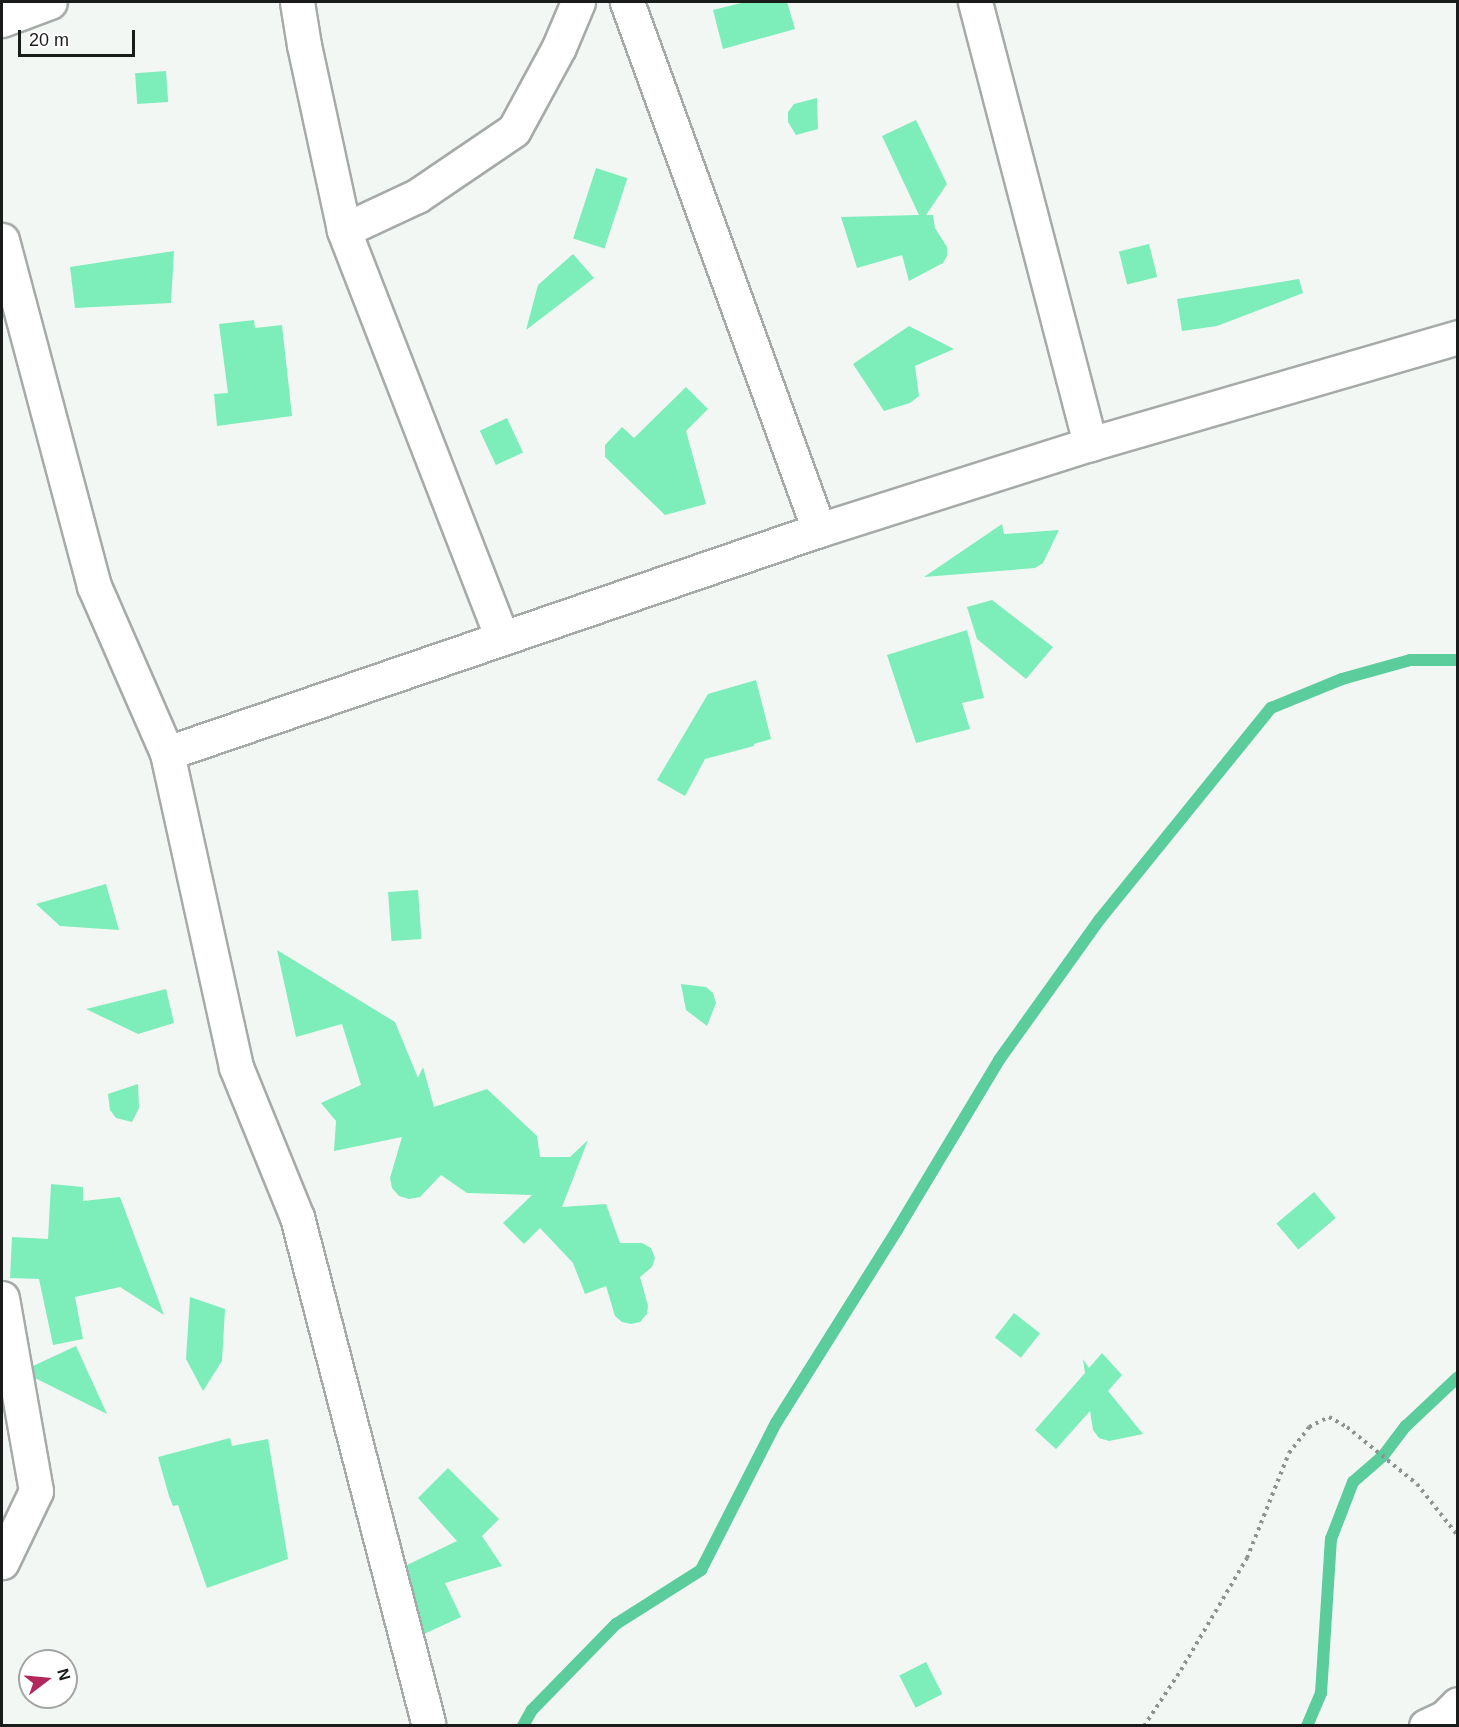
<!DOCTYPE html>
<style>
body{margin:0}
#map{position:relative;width:1459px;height:1727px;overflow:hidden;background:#f2f7f4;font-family:Arial,sans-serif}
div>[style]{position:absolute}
.stream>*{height:12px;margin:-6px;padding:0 6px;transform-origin:6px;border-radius:6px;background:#5bcc9c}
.building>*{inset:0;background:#7dedba;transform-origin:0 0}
.path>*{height:4px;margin-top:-2px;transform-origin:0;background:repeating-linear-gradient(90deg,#8e9290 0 3px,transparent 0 7.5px)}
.roads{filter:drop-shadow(2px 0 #a6aaa8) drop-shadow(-2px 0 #a6aaa8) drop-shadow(0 2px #a6aaa8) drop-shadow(0 -2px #a6aaa8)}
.minor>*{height:33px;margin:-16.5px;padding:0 16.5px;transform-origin:16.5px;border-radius:16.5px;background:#fff}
span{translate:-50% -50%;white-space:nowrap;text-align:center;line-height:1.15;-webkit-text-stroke:5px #fff;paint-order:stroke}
.frame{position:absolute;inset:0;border:3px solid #1a1c1b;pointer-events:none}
.north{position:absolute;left:18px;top:1649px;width:60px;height:60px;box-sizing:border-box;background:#fff;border:2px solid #a3a4a4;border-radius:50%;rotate:74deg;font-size:16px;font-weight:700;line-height:24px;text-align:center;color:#1a1c1b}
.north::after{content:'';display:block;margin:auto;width:21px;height:27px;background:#b4275d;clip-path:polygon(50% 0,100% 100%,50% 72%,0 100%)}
.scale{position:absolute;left:18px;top:30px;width:117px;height:27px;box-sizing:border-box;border:3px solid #1a1c1b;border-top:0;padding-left:8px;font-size:18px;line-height:21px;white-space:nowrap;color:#1a1c1b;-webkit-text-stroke:4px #fff;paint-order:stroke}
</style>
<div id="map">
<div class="stream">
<i style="left:523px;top:1726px;width:18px;rotate:-61deg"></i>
<i style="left:532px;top:1710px;width:120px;rotate:-45.7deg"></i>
<i style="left:616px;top:1624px;width:101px;rotate:-32.4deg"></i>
<i style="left:701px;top:1570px;width:165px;rotate:-63deg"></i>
<i style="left:776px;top:1423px;width:228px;rotate:-57.9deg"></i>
<i style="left:897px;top:1230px;width:198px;rotate:-59deg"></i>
<i style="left:999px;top:1060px;width:173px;rotate:-54.4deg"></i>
<i style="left:1100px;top:919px;width:272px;rotate:-51deg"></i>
<i style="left:1271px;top:708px;width:77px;rotate:-22.2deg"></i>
<i style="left:1342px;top:679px;width:71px;rotate:-15.6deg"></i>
<i style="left:1410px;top:660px;width:48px"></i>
<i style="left:1307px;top:1726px;width:36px;rotate:-67deg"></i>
<i style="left:1321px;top:1693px;width:154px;rotate:-86.3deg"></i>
<i style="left:1331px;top:1539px;width:61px;rotate:-68.9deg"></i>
<i style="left:1353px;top:1482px;width:40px;rotate:-41deg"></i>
<i style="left:1383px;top:1456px;width:38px;rotate:-53deg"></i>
<i style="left:1406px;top:1426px;width:71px;rotate:-43.3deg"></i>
</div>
<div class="building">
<i style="clip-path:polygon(745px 2px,787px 2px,795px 29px,723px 49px,713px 10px)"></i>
<i style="left:166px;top:71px;width:31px;height:31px;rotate:86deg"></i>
<i style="clip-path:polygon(817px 98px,818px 129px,796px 135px,788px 122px,788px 112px,794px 104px)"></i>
<i style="clip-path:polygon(916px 120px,947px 184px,926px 215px,933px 215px,935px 228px,947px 247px,947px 256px,943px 263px,909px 281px,902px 255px,857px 268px,841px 217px,919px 215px,882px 136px)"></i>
<i style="left:596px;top:168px;width:33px;height:74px;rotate:18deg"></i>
<i style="left:1149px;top:244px;width:34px;height:31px;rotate:76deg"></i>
<i style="clip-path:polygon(174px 251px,171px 303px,75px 308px,70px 267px)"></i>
<i style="clip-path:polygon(573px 254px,594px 278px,526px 330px,538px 285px)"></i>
<i style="clip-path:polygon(1299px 279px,1303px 293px,1217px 326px,1182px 331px,1177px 299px)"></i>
<i style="clip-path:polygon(254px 320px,255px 328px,282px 325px,292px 416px,217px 426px,214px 394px,228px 393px,219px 324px)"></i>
<i style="clip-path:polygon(909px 326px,954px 349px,915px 366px,919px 396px,910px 403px,884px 411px,853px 364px)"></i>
<i style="clip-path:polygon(686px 387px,708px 409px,686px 431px,706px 504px,665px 515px,605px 457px,605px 445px,622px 427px,634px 438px)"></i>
<i style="left:507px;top:418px;width:38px;height:30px;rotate:65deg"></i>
<i style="clip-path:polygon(1002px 524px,1004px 534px,1059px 530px,1043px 563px,1035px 568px,924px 577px)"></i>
<i style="clip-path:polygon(992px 600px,1053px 647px,1026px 679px,977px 639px,967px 607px)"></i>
<i style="clip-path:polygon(967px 630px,984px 698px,962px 703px,970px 729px,916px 743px,887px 655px)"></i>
<i style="clip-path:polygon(756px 680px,771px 739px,754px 744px,754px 746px,705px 759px,685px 796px,657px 780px,708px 694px)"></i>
<i style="clip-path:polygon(106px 884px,119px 930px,60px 926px,36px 904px)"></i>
<i style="left:418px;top:890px;width:49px;height:30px;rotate:86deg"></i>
<i style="clip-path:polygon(277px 950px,395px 1022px,418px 1078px,423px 1067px,434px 1107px,487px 1089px,537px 1136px,540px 1157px,570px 1157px,588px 1140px,562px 1207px,606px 1204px,620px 1243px,642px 1243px,651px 1248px,655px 1258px,652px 1267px,640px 1277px,648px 1306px,647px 1314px,640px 1322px,631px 1324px,622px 1322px,615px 1316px,606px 1286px,585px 1294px,573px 1263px,540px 1228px,524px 1244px,503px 1223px,532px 1195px,467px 1193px,441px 1175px,420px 1197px,409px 1199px,399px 1196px,392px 1188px,390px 1178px,402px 1137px,334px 1151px,336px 1121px,321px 1103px,361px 1085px,342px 1024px,296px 1037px)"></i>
<i style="clip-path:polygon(681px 984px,706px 987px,713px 993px,716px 1003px,707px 1026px,686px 1010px)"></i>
<i style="clip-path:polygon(166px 989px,174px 1023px,138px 1034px,86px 1009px)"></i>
<i style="clip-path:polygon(138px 1084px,139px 1108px,132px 1122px,116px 1118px,110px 1110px,108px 1094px)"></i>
<i style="clip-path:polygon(51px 1184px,83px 1187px,83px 1201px,120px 1197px,164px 1315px,120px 1287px,75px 1297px,83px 1339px,53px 1345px,39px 1279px,10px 1278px,12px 1237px,48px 1239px)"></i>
<i style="left:1314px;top:1192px;width:34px;height:49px;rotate:50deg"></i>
<i style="clip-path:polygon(190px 1297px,225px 1309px,222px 1361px,203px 1391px,186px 1359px)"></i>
<i style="left:1014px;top:1313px;width:33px;height:31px;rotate:38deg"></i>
<i style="clip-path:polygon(76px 1346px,107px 1414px,35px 1378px,33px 1366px)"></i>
<i style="clip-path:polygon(1102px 1353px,1122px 1375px,1108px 1391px,1143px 1434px,1109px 1441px,1099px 1438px,1093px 1430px,1090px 1411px,1056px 1449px,1035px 1430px,1085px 1373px,1083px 1359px,1089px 1368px)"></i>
<i style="clip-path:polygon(230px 1438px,232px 1446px,268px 1439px,288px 1559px,207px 1588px,178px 1505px,173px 1506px,169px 1496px,158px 1457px)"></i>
<i style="clip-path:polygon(448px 1468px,499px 1519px,482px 1536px,502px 1566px,445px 1583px,461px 1617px,424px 1634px,407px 1565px,457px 1541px,418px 1498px)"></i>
<i style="left:926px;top:1662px;width:36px;height:30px;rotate:63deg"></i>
</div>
<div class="path">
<i style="left:1144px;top:1726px;width:67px;rotate:-56.5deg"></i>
<i style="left:1181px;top:1670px;width:130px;rotate:-59.5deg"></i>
<i style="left:1247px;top:1558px;width:113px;rotate:-68.2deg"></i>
<i style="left:1289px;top:1453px;width:33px;rotate:-52deg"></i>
<i style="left:1309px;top:1427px;width:22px;rotate:-27deg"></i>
<i style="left:1329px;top:1417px;width:21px;rotate:29deg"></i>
<i style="left:1347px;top:1427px;width:90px;rotate:39.2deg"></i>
<i style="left:1417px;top:1484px;width:66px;rotate:51.7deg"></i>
</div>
<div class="roads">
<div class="minor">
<i style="left:297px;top:2px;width:44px;rotate:80.8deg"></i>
<i style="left:304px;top:45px;width:189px;rotate:77.8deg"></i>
<i style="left:627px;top:2px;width:562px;rotate:70.02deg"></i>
<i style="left:975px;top:2px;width:457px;rotate:75.4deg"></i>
<i style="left:2px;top:20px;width:51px;rotate:-20.6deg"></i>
<i style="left:2px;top:240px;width:358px;rotate:75.1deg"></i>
<i style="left:94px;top:586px;width:182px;rotate:66.4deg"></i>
<i style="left:167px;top:753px;width:321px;rotate:77.6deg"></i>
<i style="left:236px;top:1067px;width:162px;rotate:67.9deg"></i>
<i style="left:297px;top:1217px;width:522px;rotate:75.46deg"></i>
<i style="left:502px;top:638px;width:438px;rotate:-111.2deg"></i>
<i style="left:344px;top:230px;width:81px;rotate:-25deg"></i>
<i style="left:417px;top:196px;width:117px;rotate:-34.2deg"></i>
<i style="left:514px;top:130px;width:94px;rotate:-61.5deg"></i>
<i style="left:559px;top:47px;width:49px;rotate:-67.1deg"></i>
<i style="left:167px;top:753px;width:689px;rotate:-18.88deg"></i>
<i style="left:819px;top:530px;width:284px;rotate:-17.6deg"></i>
<i style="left:1090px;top:444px;width:383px;rotate:-16.2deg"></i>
<i style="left:2px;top:1298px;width:196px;rotate:80deg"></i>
<i style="left:36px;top:1491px;width:79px;rotate:115.6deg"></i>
<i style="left:1426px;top:1726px;width:21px;rotate:-25deg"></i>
<i style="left:1445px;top:1717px;width:18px;rotate:-45deg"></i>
</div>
</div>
<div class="frame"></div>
<div class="north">N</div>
<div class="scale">20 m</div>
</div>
